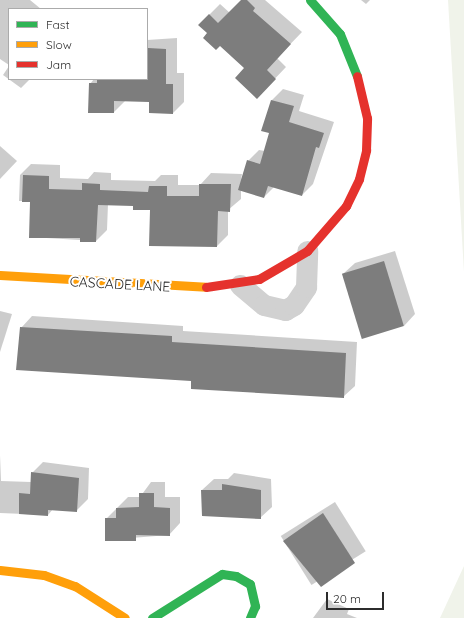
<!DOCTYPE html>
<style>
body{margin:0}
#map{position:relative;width:464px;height:618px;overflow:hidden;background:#fff;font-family:Quicksand,sans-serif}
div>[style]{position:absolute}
.green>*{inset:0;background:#f0f3ea}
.shadow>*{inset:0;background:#0003;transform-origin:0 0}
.building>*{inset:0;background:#7d7d7d;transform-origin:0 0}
.street>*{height:21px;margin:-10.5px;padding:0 10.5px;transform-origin:10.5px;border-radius:10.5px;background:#d1d1d1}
.fast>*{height:9px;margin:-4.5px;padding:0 4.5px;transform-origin:4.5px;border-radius:4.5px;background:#30b455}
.slow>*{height:9px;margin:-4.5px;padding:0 4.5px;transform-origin:4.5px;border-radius:4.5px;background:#ff9f0a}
.jam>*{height:9px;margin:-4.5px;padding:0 4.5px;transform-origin:4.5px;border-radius:4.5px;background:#e5322d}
span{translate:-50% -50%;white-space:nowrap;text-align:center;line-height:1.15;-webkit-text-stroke:4px #fff;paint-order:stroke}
.street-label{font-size:14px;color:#2c2c2c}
.legend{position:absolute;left:8px;top:8px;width:140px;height:72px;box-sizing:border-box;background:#fff;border:1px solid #ababab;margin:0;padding:5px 7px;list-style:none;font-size:12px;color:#2c2c2c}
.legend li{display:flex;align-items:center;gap:8px;height:20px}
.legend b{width:20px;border:1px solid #ababab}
.scale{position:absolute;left:326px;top:592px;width:58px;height:18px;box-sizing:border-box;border:2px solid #2c2c2c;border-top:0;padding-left:5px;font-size:12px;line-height:14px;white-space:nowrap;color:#2c2c2c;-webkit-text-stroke:3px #fff;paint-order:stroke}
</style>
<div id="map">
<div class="green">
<i style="clip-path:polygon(448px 0,464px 0,464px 272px)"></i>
<i style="clip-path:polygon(464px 566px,464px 618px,440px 618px)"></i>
</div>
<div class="shadow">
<i style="clip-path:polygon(0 0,30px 0,41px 9px,9px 9px,9px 65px,0 59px)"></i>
<i style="clip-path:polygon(242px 0,265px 0,302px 32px,277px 58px,286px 67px,268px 86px,208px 33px,209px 15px,220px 4px,230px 13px)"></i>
<i style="clip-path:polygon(361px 0,370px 0,366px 4px)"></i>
<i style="clip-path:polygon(177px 38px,177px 73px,184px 73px,184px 102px,173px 113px,150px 101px,125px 101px,114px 112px,89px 112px,90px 84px,94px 79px,147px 79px,147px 40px)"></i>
<i style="clip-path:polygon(9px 66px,9px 79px,30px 79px,21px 88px,3px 75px)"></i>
<i style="clip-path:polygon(283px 89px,304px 95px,299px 111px,334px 122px,313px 184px,302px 195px,274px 187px,264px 197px,241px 190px,241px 199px,228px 210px,228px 235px,217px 246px,151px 209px,134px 205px,108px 204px,107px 230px,96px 241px,30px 237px,31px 201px,19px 201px,20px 175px,31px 164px,60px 165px,60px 178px,88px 179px,94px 172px,111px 173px,111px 180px,155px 181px,161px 175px,178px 175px,178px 185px,200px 185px,211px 173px,242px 174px,241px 180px,248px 161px,259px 150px,265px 151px,270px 132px,262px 130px,272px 100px)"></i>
<i style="clip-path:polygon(0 146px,17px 161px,0 179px)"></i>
<i style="clip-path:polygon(395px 251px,415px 314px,404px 326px,343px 274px,355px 263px)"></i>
<i style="clip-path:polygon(0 311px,12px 314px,0 352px)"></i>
<i style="clip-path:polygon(32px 316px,183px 326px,183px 331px,357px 342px,355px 386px,343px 397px,193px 380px,21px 328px)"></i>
<i style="clip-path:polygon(0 455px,1px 481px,31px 482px,32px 473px,43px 462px,89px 468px,88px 499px,77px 510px,53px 509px,48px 515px,0 513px)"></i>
<i style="clip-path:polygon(234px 473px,271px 479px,272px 507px,260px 518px,202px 490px,214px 479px,228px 479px)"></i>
<i style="clip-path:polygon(151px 482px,165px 482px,165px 497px,180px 497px,180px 523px,169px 535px,106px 540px,106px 519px,128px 497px,140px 497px)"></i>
<i style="left:335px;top:502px;width:58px;height:64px;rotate:58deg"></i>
<i style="clip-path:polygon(327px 599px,349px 609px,347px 614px,357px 618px,313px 618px)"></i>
</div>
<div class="building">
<i style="clip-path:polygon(241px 0,247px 0,255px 8px,253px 11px,291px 44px,267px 70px,276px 79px,257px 99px,235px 78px,244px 68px,220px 46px,216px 50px,203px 38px,207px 33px,198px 25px,209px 14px,218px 23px)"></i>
<i style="clip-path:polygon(148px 48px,166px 49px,166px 84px,173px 84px,173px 114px,149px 113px,149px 102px,114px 101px,114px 113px,88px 113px,89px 83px,97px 83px,97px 79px,147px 79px)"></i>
<i style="clip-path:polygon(271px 100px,294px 106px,289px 122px,324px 133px,319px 148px,316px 147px,302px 196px,268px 186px,264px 198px,238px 190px,247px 160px,260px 164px,269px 133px,261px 131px)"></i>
<i style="clip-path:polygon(23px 175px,49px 176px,49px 189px,82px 190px,82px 183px,100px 184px,100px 190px,148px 192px,149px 186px,167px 186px,167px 196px,199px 196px,199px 184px,231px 184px,230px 212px,218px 211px,217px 247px,149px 246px,150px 210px,133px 210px,133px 206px,98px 205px,96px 242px,80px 242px,80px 238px,29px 238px,30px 202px,22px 202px)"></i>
<i style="left:384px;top:261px;width:68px;height:44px;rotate:73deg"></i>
<i style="clip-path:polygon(20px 327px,172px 336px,172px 342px,346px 353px,344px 398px,191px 389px,191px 381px,16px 370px)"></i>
<i style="clip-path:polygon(31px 472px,79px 478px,77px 512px,48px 510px,48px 516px,19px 514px,19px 493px,30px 494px)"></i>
<i style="clip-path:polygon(222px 484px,261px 490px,261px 519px,202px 516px,201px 490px,222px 490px)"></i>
<i style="clip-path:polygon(139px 493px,154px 493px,154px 507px,170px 508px,170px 536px,136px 535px,136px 541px,105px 541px,105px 518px,116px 518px,116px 508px,139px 507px)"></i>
<i style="clip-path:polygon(323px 513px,355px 563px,321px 587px,283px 541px)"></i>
</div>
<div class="street">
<i style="left:240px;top:285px;width:31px;rotate:40deg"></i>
<i style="left:264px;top:305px;width:22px;rotate:13deg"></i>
<i style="left:285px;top:310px;width:10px;rotate:-29deg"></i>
<i style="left:294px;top:305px;width:22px;rotate:-56deg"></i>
<i style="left:306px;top:287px;width:36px;rotate:-88deg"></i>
</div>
<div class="fast">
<i style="left:310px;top:0;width:45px;rotate:48.6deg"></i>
<i style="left:340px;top:34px;width:45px;rotate:68deg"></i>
<i style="left:152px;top:618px;width:83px;rotate:-32.2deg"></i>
<i style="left:222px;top:574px;width:14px;rotate:8deg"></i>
<i style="left:236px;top:576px;width:16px;rotate:30deg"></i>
<i style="left:250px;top:584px;width:23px;rotate:77deg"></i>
<i style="left:255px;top:606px;width:13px;rotate:113deg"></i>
</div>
<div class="slow">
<i style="left:0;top:275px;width:206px;rotate:3.3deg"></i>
<i style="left:0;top:570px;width:44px;rotate:6.5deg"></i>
<i style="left:44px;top:575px;width:33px;rotate:20deg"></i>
<i style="left:75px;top:586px;width:59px;rotate:32.6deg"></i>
</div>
<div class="jam">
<i style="left:206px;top:287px;width:54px;rotate:-8.6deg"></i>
<i style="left:259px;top:279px;width:56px;rotate:-30.3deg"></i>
<i style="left:307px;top:251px;width:60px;rotate:-49.1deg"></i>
<i style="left:346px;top:206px;width:30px;rotate:-64deg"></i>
<i style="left:359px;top:179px;width:30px;rotate:-76deg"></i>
<i style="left:366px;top:150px;width:32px;rotate:-88deg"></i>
<i style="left:367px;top:118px;width:43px;rotate:-103.4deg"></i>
</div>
<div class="street-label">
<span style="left:120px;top:284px;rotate:3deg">CASCADE LANE</span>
</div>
<ul class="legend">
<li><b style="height:5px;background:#30b455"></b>Fast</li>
<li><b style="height:5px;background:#ff9f0a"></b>Slow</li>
<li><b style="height:5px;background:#e5322d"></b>Jam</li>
</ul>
<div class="scale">20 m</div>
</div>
